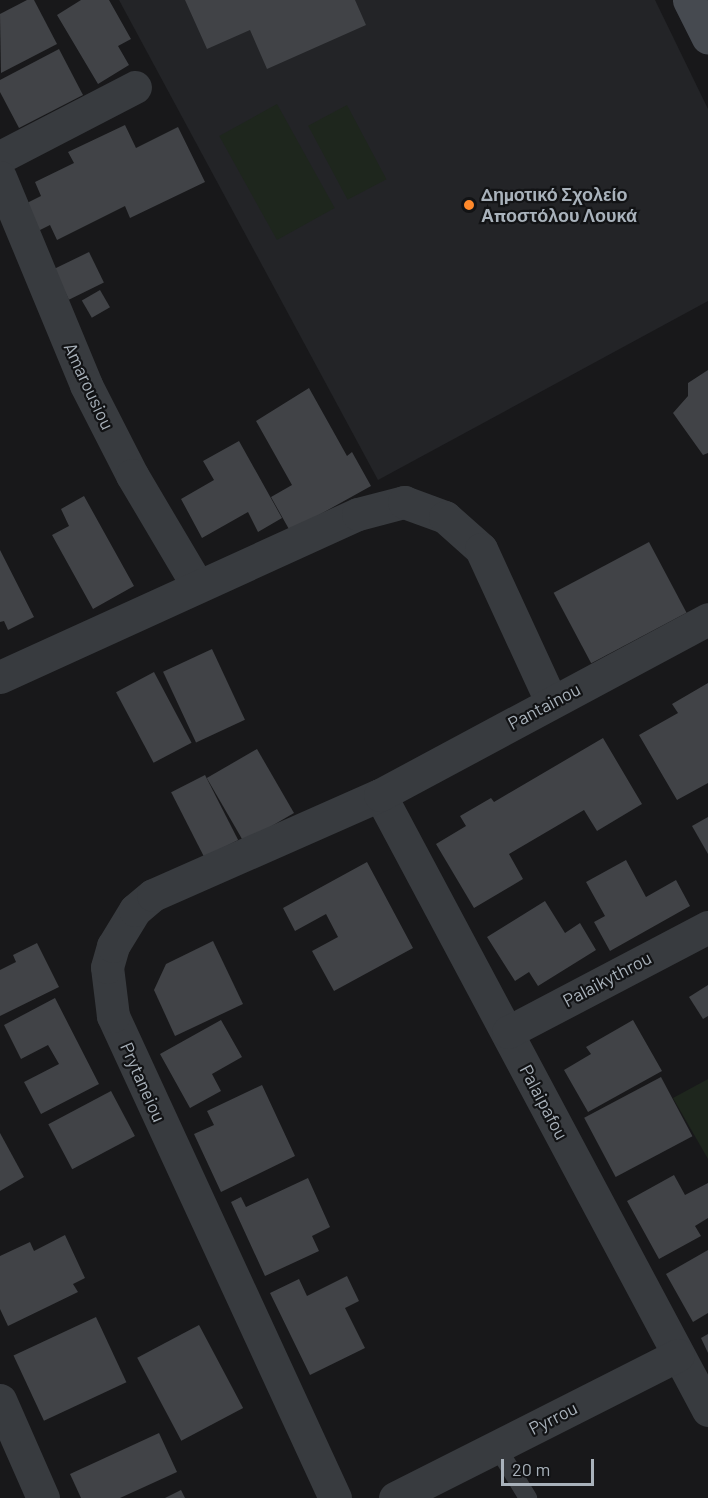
<!DOCTYPE html>
<meta charset="utf-8">
<style>
body{margin:0}
#map{position:relative;width:708px;height:1498px;overflow:hidden;background:#18181a;font-family:Barlow,sans-serif}
div>[style]{position:absolute}
.built>*{inset:0;background:#232427}
.green>*{inset:0;background:#1e261d;transform-origin:0 0}
.building>*{inset:0;background:#414347;transform-origin:0 0}
.lane>*{height:18px;margin:-9px;padding:0 9px;transform-origin:9px;border-radius:9px;background:#383b3f}
.street>*{height:33px;margin:-16.5px;padding:0 16.5px;transform-origin:16.5px;border-radius:16.5px;background:#383b3f}
.secondary>*{height:33px;margin:-16.5px;padding:0 16.5px;transform-origin:16.5px;border-radius:16.5px;background:#464a50}
.dots>*{width:16px;height:16px;translate:-50% -50%;box-sizing:border-box;border:3px solid #121315;border-radius:50%}
span{translate:-50% -50%;white-space:nowrap;text-align:center;line-height:1.15;-webkit-text-stroke:4.5px #121315;paint-order:stroke}
.poi-label{font-size:18px;color:#a9b2bb;font-weight:700}
.left{translate:0 -50%;text-align:left}
.street-label{font-size:18px;color:#a9b2bb}
.scale{position:absolute;left:501px;top:1459px;width:93px;height:27px;box-sizing:border-box;border:3px solid #a9b2bb;border-top:0;padding-left:8px;font-size:18px;line-height:21px;white-space:nowrap;color:#a9b2bb;-webkit-text-stroke:4px #121315;paint-order:stroke}
</style>
<div id="map">
<div class="built">
<i style="clip-path:polygon(119px 0,655px 0,708px 109px,708px 301px,378px 480px)"></i>
</div>
<div class="green">
<i style="left:277px;top:104px;width:119px;height:66px;rotate:61deg"></i>
<i style="left:347px;top:105px;width:84px;height:44px;rotate:62deg"></i>
<i style="clip-path:polygon(708px 1079px,708px 1159px,673px 1098px)"></i>
</div>
<div class="building">
<i style="clip-path:polygon(27px 0,34px 0,57px 44px,1px 73px,0 14px)"></i>
<i style="clip-path:polygon(81px 0,109px 0,131px 39px,118px 46px,129px 65px,98px 84px,57px 15px)"></i>
<i style="clip-path:polygon(185px 0,355px 0,366px 25px,267px 69px,250px 30px,207px 49px)"></i>
<i style="clip-path:polygon(59px 49px,83px 95px,19px 128px,0 92px,0 80px)"></i>
<i style="clip-path:polygon(125px 125px,136px 148px,178px 127px,205px 182px,130px 218px,125px 206px,57px 240px,50px 225px,38px 231px,25px 204px,41px 196px,35px 182px,74px 163px,68px 152px)"></i>
<i style="left:89px;top:252px;width:34px;height:39px;rotate:64deg"></i>
<i style="left:100px;top:290px;width:20px;height:21px;rotate:60deg"></i>
<i style="clip-path:polygon(708px 370px,708px 453px,703px 455px,673px 413px,688px 396px,688px 383px)"></i>
<i style="clip-path:polygon(309px 388px,347px 456px,352px 452px,371px 486px,290px 531px,271px 497px,292px 485px,256px 421px)"></i>
<i style="clip-path:polygon(239px 441px,282px 518px,258px 532px,248px 512px,202px 538px,181px 499px,214px 480px,203px 461px)"></i>
<i style="clip-path:polygon(84px 496px,134px 586px,93px 609px,52px 535px,69px 526px,61px 509px)"></i>
<i style="left:649px;top:542px;width:80px;height:108px;rotate:62deg"></i>
<i style="clip-path:polygon(0 550px,34px 617px,8px 630px,4px 621px,0 622px)"></i>
<i style="left:212px;top:649px;width:78px;height:54px;rotate:65deg"></i>
<i style="left:154px;top:672px;width:80px;height:43px;rotate:62deg"></i>
<i style="clip-path:polygon(708px 683px,708px 783px,677px 800px,639px 735px,678px 713px,672px 704px)"></i>
<i style="clip-path:polygon(603px 738px,642px 804px,597px 831px,584px 810px,509px 854px,523px 879px,474px 908px,436px 844px,466px 826px,460px 816px,491px 798px,494px 802px)"></i>
<i style="left:257px;top:749px;width:74px;height:58px;rotate:60deg"></i>
<i style="left:205px;top:775px;width:73px;height:38px;rotate:63deg"></i>
<i style="clip-path:polygon(708px 817px,708px 854px,692px 826px)"></i>
<i style="clip-path:polygon(626px 860px,646px 897px,676px 880px,690px 906px,610px 951px,594px 922px,605px 916px,586px 882px)"></i>
<i style="clip-path:polygon(367px 862px,413px 948px,334px 991px,312px 951px,338px 937px,326px 914px,295px 931px,283px 908px)"></i>
<i style="clip-path:polygon(545px 901px,565px 933px,580px 923px,596px 950px,538px 986px,529px 972px,515px 981px,487px 937px)"></i>
<i style="clip-path:polygon(213px 941px,243px 1004px,175px 1036px,154px 990px,166px 964px)"></i>
<i style="clip-path:polygon(37px 943px,59px 987px,0 1016px,0 970px,16px 962px,13px 955px)"></i>
<i style="clip-path:polygon(708px 985px,708px 1016px,703px 1019px,689px 997px)"></i>
<i style="clip-path:polygon(55px 998px,99px 1084px,41px 1114px,24px 1082px,59px 1064px,48px 1045px,21px 1059px,4px 1025px)"></i>
<i style="clip-path:polygon(221px 1020px,242px 1057px,212px 1074px,221px 1091px,190px 1108px,160px 1054px)"></i>
<i style="clip-path:polygon(633px 1020px,662px 1071px,588px 1112px,564px 1070px,591px 1054px,586px 1047px)"></i>
<i style="left:661px;top:1077px;width:67px;height:87px;rotate:62deg"></i>
<i style="clip-path:polygon(262px 1085px,295px 1156px,221px 1192px,194px 1134px,214px 1125px,207px 1111px)"></i>
<i style="left:111px;top:1091px;width:51px;height:71px;rotate:62deg"></i>
<i style="clip-path:polygon(0 1133px,24px 1177px,0 1191px)"></i>
<i style="clip-path:polygon(674px 1175px,685px 1195px,708px 1183px,708px 1218px,695px 1226px,701px 1236px,659px 1259px,627px 1201px)"></i>
<i style="clip-path:polygon(308px 1178px,330px 1227px,312px 1236px,319px 1251px,265px 1276px,231px 1202px,241px 1197px,246px 1207px)"></i>
<i style="clip-path:polygon(65px 1235px,85px 1278px,73px 1284px,78px 1292px,8px 1326px,0 1309px,0 1256px,30px 1242px,34px 1251px)"></i>
<i style="clip-path:polygon(708px 1250px,708px 1313px,693px 1322px,666px 1274px)"></i>
<i style="clip-path:polygon(347px 1276px,359px 1301px,345px 1308px,365px 1348px,310px 1375px,270px 1293px,299px 1279px,307px 1296px)"></i>
<i style="left:96px;top:1317px;width:72px;height:91px;rotate:65deg"></i>
<i style="left:199px;top:1325px;width:94px;height:70px;rotate:62deg"></i>
<i style="clip-path:polygon(708px 1334px,708px 1353px,701px 1338px)"></i>
<i style="clip-path:polygon(159px 1433px,177px 1472px,120px 1498px,81px 1498px,70px 1474px)"></i>
<i style="clip-path:polygon(181px 1490px,185px 1498px,165px 1498px)"></i>
</div>
<div class="lane">
<i style="left:497px;top:1447px;width:60px;rotate:58.7deg"></i>
</div>
<div class="street">
<i style="left:0;top:157px;width:152px;rotate:-27.4deg"></i>
<i style="left:0;top:177px;width:225px;rotate:67.5deg"></i>
<i style="left:86px;top:385px;width:101px;rotate:62.9deg"></i>
<i style="left:132px;top:475px;width:128px;rotate:59.4deg"></i>
<i style="left:0;top:677px;width:393px;rotate:-24.5deg"></i>
<i style="left:358px;top:514px;width:48px;rotate:-14.6deg"></i>
<i style="left:404px;top:502px;width:44px;rotate:20.1deg"></i>
<i style="left:445px;top:517px;width:48px;rotate:41.6deg"></i>
<i style="left:481px;top:549px;width:167px;rotate:65.3deg"></i>
<i style="left:380px;top:795px;width:697px;rotate:61.93deg"></i>
<i style="left:508px;top:1032px;width:226px;rotate:-27.7deg"></i>
<i style="left:0;top:1400px;width:107px;rotate:66.3deg"></i>
<i style="left:335px;top:1498px;width:531px;rotate:-114.73deg"></i>
<i style="left:113px;top:1016px;width:49px;rotate:-97deg"></i>
<i style="left:107px;top:967px;width:22px;rotate:-74deg"></i>
<i style="left:113px;top:946px;width:42px;rotate:-58.6deg"></i>
<i style="left:135px;top:910px;width:23px;rotate:-40deg"></i>
<i style="left:153px;top:895px;width:248px;rotate:-23.8deg"></i>
<i style="left:380px;top:795px;width:372px;rotate:-28.2deg"></i>
<i style="left:395px;top:1498px;width:317px;rotate:-26.8deg"></i>
</div>
<div class="secondary">
<i style="left:689px;top:0;width:42px;rotate:63.4deg"></i>
</div>
<div class="dots">
<i style="left:469px;top:205px;background:#ff892b"></i>
</div>
<div class="poi-label">
<span class="left" style="left:481px;top:205px">Δημοτικό Σχολείο<br>Αποστόλου Λουκά</span>
</div>
<div class="street-label">
<span style="left:89px;top:386px;rotate:65deg">Amarousiou</span>
<span style="left:544px;top:706px;rotate:-28deg">Pantainou</span>
<span style="left:607px;top:979px;rotate:-28deg">Palaikythrou</span>
<span style="left:143px;top:1082px;rotate:66deg">Prytaneiou</span>
<span style="left:544px;top:1102px;rotate:62deg">Palaipafou</span>
<span style="left:553px;top:1418px;rotate:-27deg">Pyrrou</span>
</div>
<div class="scale">20 m</div>
</div>
